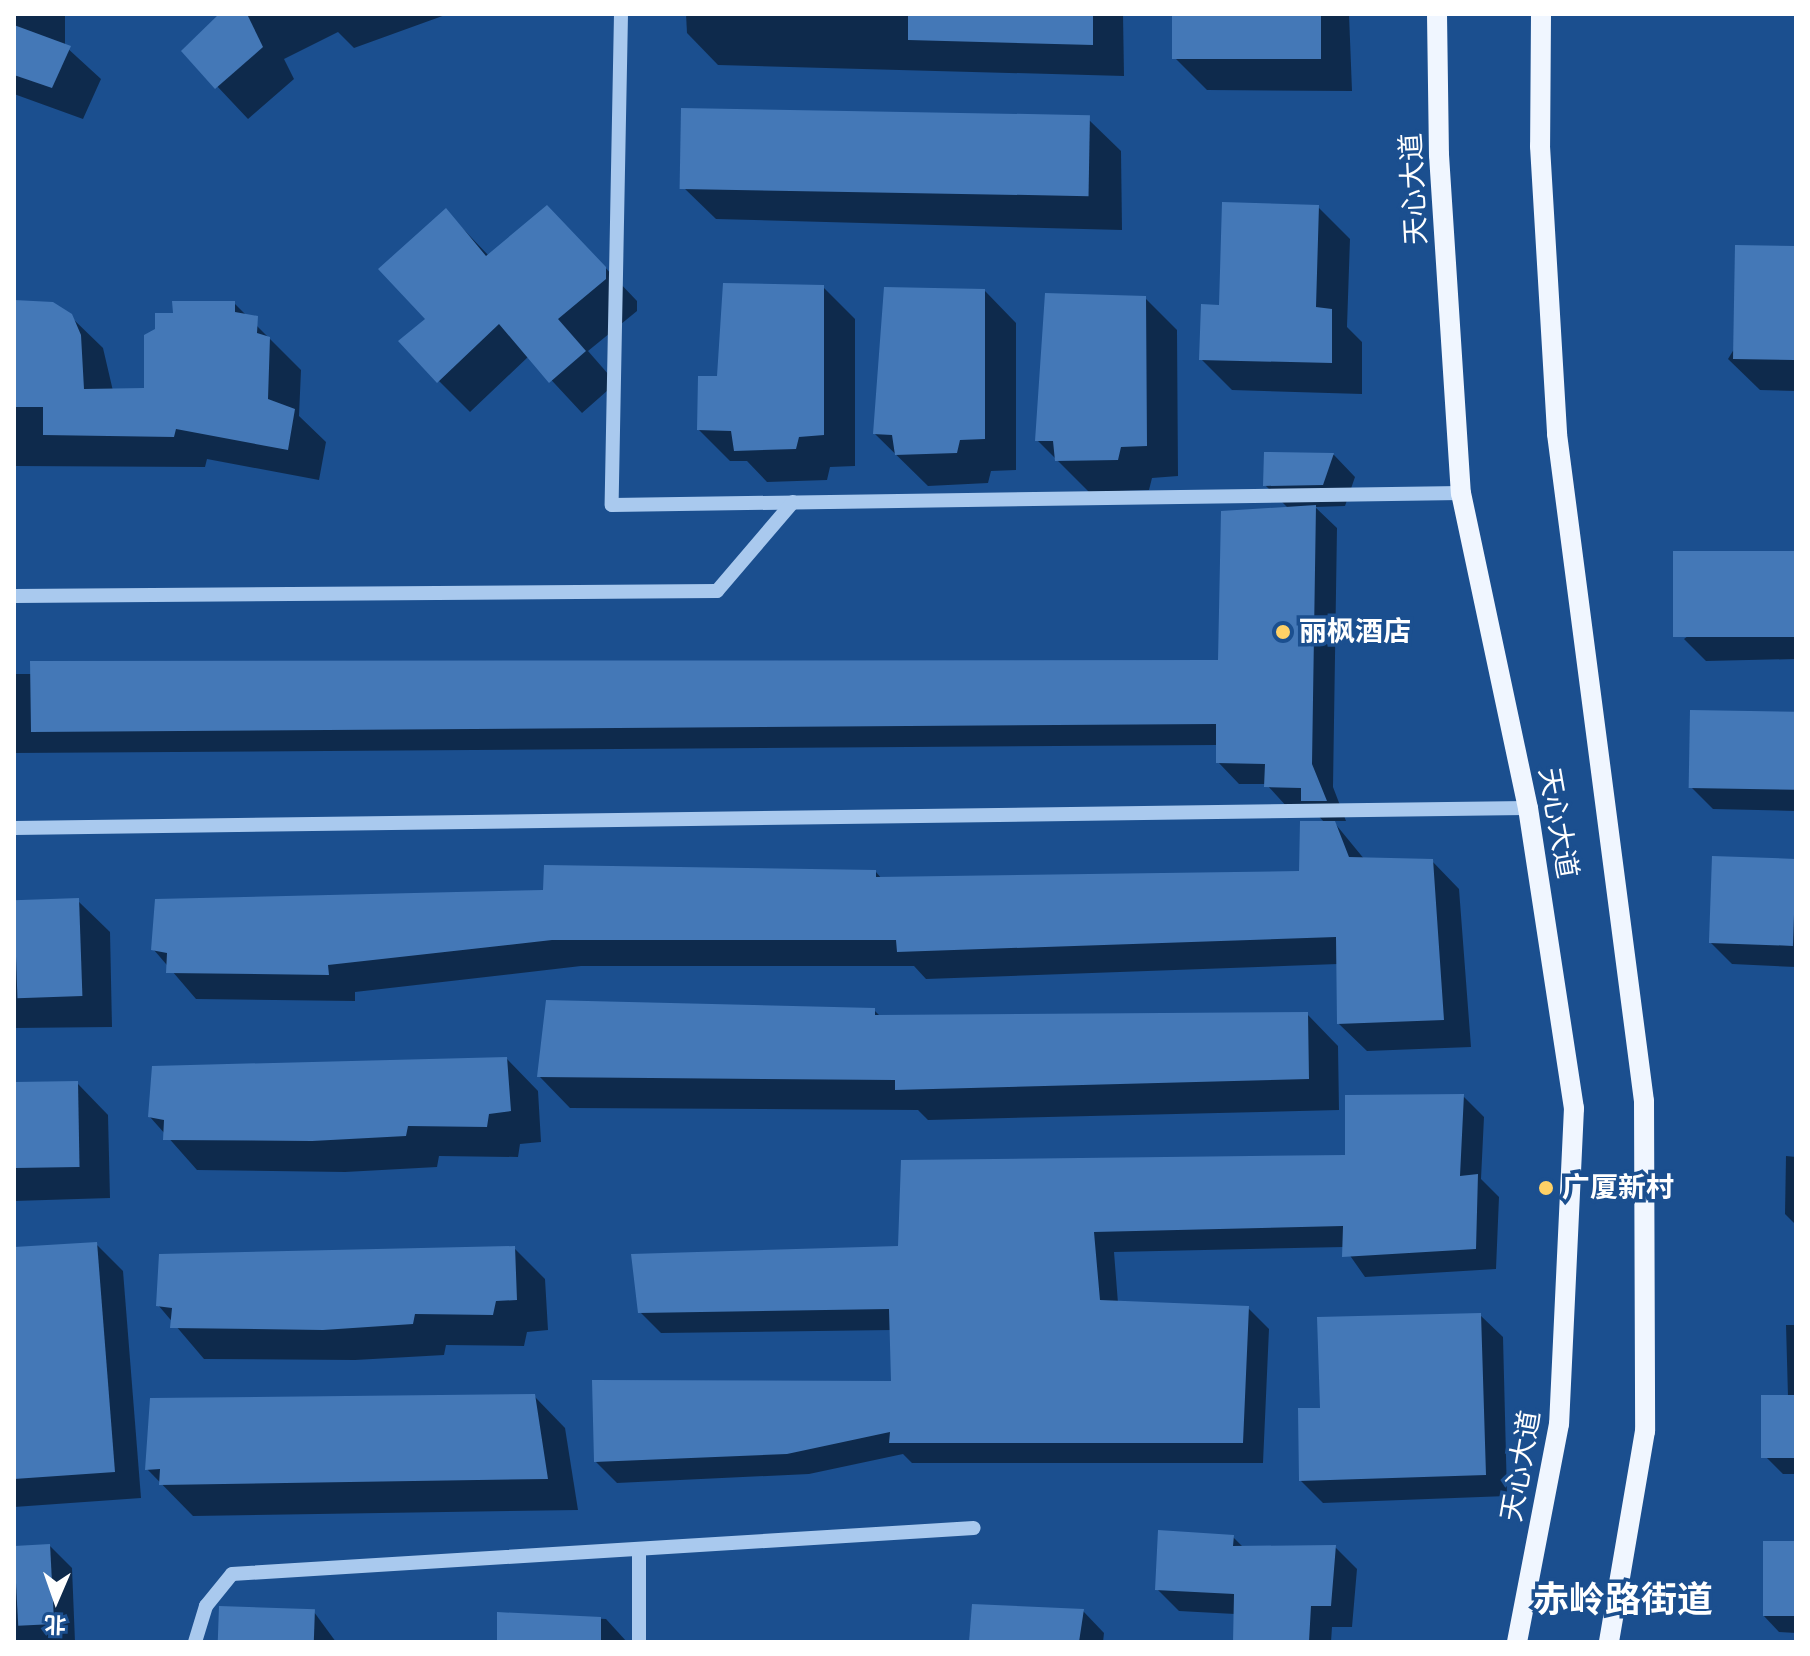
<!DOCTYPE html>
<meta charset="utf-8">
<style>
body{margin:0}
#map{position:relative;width:1810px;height:1656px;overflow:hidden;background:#1b4f8f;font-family:Helvetica,"Noto Sans SC",sans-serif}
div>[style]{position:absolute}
.shadow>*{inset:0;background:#0007}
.building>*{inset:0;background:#4478b7;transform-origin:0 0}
.minor>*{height:14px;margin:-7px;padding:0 7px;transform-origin:7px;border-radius:7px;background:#a9c9ee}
.major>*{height:20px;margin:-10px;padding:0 10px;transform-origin:10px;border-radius:10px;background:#f0f6ff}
.dots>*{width:22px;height:22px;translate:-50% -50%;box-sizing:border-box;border:4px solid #1b4f8f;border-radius:50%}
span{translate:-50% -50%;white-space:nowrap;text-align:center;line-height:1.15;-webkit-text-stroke:7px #1b4f8f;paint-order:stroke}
.street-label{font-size:28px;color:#fff}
.poi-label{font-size:28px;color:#fff;font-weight:700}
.left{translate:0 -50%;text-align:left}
.district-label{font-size:36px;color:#fff;font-weight:700}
.frame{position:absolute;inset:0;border:16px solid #fff;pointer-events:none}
.north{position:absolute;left:16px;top:1560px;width:80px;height:80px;-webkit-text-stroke:6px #1b4f8f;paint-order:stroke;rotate:182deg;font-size:22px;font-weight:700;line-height:32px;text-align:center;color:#fff}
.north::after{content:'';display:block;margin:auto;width:28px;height:36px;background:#fff;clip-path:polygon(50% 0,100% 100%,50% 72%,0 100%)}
</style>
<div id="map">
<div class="shadow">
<i style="clip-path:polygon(14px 14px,65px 14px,65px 46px,101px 79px,83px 119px,14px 94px)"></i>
<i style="clip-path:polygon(222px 14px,448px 14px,354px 48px,338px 32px,284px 59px,294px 79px,248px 119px,184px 51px)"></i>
<i style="clip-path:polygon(686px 14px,1123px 14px,1124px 76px,718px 65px,687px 33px)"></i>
<i style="clip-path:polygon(1173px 14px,1349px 14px,1352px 91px,1207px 90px,1176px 59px)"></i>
<i style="clip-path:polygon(1089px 120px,1121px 151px,1122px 230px,716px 219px,684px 188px)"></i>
<i style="clip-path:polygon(1318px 207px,1350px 239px,1347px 327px,1362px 342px,1362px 394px,1232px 390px,1201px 359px,1221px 307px)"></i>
<i style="clip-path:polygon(446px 211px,489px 256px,578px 239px,637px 301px,637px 311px,588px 351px,616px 383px,582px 413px,529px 356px,470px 412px,439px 381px,428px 319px)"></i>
<i style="clip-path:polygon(1796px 248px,1796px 391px,1760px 390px,1728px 359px)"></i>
<i style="clip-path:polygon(823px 287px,855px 319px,855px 466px,830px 467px,827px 480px,767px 482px,747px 461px,730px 461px,699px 430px,719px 378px)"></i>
<i style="clip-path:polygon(985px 291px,1016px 323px,1016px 470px,991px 471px,988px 483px,928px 486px,875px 434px)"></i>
<i style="clip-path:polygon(1145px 298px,1177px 330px,1178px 476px,1152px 478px,1149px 490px,1089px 492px,1037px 440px)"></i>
<i style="clip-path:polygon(14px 302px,70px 316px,103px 348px,113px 391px,146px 390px,175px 315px,234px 303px,301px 370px,299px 416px,326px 442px,319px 480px,207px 459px,205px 467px,14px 466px)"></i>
<i style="clip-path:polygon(1266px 454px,1334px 455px,1355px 477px,1345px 506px,1315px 507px,1337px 528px,1333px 787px,1346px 821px,1333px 821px,1365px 860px,1432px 861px,1459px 889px,1471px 1047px,1367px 1051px,1339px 1024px,1338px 964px,926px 979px,914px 966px,581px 966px,355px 992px,355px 1001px,196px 999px,154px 950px,545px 892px,876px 872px,882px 879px,1301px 873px,1325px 823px,1311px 808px,1288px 808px,1266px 784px,1239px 784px,1218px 762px,1218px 745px,14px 753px,14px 674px,32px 674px,32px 663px,1220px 662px,1289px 509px,1265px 485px)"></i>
<i style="clip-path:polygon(1796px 553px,1796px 659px,1706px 661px,1684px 639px)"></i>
<i style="clip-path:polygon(1796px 713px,1796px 811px,1713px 809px,1691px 787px)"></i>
<i style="clip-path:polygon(1796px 861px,1796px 967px,1732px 964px,1710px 942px)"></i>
<i style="clip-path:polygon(14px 901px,78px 901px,110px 932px,112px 1027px,14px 1028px)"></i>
<i style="clip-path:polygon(874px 1010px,881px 1017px,1307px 1014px,1338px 1046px,1339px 1110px,928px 1120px,918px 1110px,570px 1108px,539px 1076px)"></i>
<i style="clip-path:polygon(507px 1059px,538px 1091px,541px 1142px,520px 1144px,518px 1157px,439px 1156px,437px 1167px,345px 1172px,197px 1170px,150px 1117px)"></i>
<i style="clip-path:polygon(77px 1083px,108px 1115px,110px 1198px,14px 1201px,14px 1084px)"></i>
<i style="clip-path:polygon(1463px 1096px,1484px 1117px,1481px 1179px,1499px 1197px,1496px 1269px,1365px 1277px,1344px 1247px,1114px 1252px,1118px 1303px,1248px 1308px,1269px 1329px,1263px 1463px,912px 1463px,903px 1454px,809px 1474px,617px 1483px,596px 1462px,893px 1383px,892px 1330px,661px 1333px,640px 1312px,900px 1248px,1347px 1157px)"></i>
<i style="clip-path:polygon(1786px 1156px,1796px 1157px,1796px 1225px,1785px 1214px)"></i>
<i style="clip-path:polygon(96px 1244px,123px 1271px,141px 1498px,14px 1507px,14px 1249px)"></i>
<i style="clip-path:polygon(514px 1248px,545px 1279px,548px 1330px,527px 1332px,524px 1346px,446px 1345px,444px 1355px,355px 1360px,204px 1359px,158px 1305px)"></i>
<i style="clip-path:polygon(1480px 1315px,1503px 1337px,1507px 1496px,1323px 1503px,1301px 1481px,1322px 1410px)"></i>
<i style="clip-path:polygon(1786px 1325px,1796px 1325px,1796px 1474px,1783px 1474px,1766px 1457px,1788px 1397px)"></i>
<i style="clip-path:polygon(534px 1396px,565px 1428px,578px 1510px,193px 1516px,147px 1469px)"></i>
<i style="clip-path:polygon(1233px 1537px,1244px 1548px,1335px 1547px,1357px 1569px,1352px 1627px,1332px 1627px,1331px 1642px,1235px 1642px,1235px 1614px,1179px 1611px,1157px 1589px)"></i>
<i style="clip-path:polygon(1796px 1543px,1796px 1633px,1779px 1632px,1763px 1615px)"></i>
<i style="clip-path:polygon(50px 1546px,72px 1568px,75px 1642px,14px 1642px,14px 1548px)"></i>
<i style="clip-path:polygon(1083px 1611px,1104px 1633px,1103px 1642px,971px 1642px)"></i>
<i style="clip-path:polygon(314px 1612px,336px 1642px,220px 1642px)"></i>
<i style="clip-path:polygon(499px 1614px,606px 1619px,627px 1642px,499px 1642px)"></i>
</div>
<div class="building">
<i style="clip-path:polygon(219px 14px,247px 14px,263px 47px,215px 89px,181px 51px)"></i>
<i style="clip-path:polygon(908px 14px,1093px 14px,1093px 45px,908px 40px)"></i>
<i style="left:1172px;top:14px;width:149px;height:45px"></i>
<i style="clip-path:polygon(14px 25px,71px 46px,52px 88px,14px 75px)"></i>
<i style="left:681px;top:108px;width:409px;height:81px;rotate:1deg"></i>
<i style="clip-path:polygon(1222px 202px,1319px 205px,1316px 307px,1332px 309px,1332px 363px,1199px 360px,1201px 304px,1219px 305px)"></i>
<i style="clip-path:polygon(547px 205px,606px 267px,606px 279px,558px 319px,586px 351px,549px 383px,499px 324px,437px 383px,398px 341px,425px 319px,378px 269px,446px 208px,486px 256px)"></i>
<i style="left:1735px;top:245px;width:61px;height:114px;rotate:1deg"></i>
<i style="clip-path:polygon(723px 283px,824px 285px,824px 435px,799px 437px,796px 449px,734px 451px,731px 431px,697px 430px,698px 376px,717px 376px)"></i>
<i style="clip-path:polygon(884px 287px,985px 289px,985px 439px,960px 440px,957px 453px,895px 455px,892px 435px,873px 434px)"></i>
<i style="clip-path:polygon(1045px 293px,1146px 296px,1147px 446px,1121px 447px,1118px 460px,1055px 461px,1053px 441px,1035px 441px)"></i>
<i style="clip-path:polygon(14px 300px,53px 302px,72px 314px,81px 335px,84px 389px,144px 388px,144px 335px,155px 329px,155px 313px,173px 313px,172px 301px,235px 301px,235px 312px,258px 316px,257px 333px,270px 337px,268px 399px,295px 409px,288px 450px,176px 429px,174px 437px,43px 435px,43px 407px,14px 407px)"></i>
<i style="clip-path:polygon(1264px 452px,1334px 453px,1323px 485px,1263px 486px)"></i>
<i style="clip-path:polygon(1316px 505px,1312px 764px,1327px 801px,1301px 801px,1301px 788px,1264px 787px,1265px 764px,1216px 763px,1216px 724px,31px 732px,30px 661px,1218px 660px,1221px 511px)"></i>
<i style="left:1796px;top:551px;width:86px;height:123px;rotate:90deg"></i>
<i style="left:1690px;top:710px;width:106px;height:78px;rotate:1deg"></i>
<i style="clip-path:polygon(1300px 821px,1335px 821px,1349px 857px,1433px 859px,1444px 1020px,1337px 1024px,1336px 937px,897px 952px,896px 940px,552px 940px,328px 965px,329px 975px,166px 973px,167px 953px,151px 950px,155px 899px,543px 890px,544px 865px,876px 870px,876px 877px,1299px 871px)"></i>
<i style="left:1712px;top:856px;width:84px;height:87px;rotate:2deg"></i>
<i style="left:79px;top:898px;width:98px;height:65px;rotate:88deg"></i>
<i style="clip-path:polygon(546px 1000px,875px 1008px,875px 1015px,1308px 1012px,1309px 1079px,895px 1090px,895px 1080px,537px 1077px)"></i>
<i style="clip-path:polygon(507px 1057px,511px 1111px,489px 1114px,487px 1127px,408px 1126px,406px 1136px,312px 1141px,163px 1140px,164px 1120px,148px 1117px,152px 1066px)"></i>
<i style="left:78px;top:1081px;width:86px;height:64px;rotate:89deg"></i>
<i style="clip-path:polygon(1464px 1094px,1460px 1176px,1478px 1174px,1476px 1249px,1342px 1257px,1343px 1226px,1094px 1232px,1100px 1300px,1249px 1306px,1243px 1443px,889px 1443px,890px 1432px,787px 1454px,594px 1462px,592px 1380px,891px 1381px,889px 1309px,638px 1313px,631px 1254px,898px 1246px,901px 1160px,1345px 1155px,1345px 1095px)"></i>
<i style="clip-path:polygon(97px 1242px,115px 1472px,14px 1479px,14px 1247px)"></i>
<i style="clip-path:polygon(515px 1246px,517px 1300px,496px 1301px,493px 1315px,415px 1314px,413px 1324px,323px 1330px,170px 1328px,172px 1308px,156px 1306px,159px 1254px)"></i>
<i style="clip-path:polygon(1481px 1313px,1486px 1475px,1299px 1481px,1298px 1408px,1320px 1408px,1317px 1317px)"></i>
<i style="clip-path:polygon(535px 1394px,548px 1479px,159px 1485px,160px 1469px,145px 1470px,150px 1398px)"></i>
<i style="left:1761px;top:1395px;width:35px;height:63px"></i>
<i style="clip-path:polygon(1158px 1530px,1234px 1535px,1233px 1546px,1336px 1545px,1331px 1606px,1311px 1606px,1309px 1642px,1233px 1642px,1234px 1594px,1155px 1590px)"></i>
<i style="left:1763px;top:1541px;width:33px;height:75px"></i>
<i style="left:50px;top:1544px;width:80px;height:36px;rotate:87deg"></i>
<i style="clip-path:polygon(972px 1604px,1084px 1609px,1079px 1642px,969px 1642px)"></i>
<i style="left:219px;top:1606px;width:96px;height:36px;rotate:2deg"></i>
<i style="clip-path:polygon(497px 1612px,601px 1617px,601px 1642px,497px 1642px)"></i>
</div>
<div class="minor">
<i style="left:621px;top:14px;width:491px;rotate:91.1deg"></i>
<i style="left:612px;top:505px;width:849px;rotate:-0.81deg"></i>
<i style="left:14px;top:596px;width:703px;rotate:-0.41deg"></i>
<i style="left:717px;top:591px;width:117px;rotate:-49.5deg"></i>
<i style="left:14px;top:828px;width:1514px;rotate:-0.76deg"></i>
<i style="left:639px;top:1550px;width:92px;rotate:90deg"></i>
<i style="left:195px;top:1642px;width:38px;rotate:-73deg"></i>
<i style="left:206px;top:1606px;width:41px;rotate:-50.9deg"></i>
<i style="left:232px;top:1574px;width:743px;rotate:-3.55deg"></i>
</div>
<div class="major">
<i style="left:1437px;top:14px;width:141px;rotate:89.2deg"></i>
<i style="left:1439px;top:155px;width:339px;rotate:86.3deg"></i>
<i style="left:1461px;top:493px;width:322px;rotate:78deg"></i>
<i style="left:1528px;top:808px;width:304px;rotate:81.3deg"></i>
<i style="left:1574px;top:1108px;width:316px;rotate:92.7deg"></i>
<i style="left:1559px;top:1424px;width:222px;rotate:100.9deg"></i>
<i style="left:1541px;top:14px;width:132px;rotate:90.4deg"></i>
<i style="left:1540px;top:146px;width:289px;rotate:86.6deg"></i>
<i style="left:1557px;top:434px;width:673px;rotate:82.57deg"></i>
<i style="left:1644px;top:1101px;width:330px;rotate:89.8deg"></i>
<i style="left:1645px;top:1431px;width:214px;rotate:99.7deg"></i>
</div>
<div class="dots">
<i style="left:1283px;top:632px;background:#ffd166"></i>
<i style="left:1546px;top:1188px;background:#ffd166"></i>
</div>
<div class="street-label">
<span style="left:1414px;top:189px;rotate:-93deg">天心大道</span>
<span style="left:1558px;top:823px;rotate:80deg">天心大道</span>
<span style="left:1521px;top:1466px;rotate:-80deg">天心大道</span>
</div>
<div class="poi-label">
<span class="left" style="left:1299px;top:632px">丽枫酒店</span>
<span class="left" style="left:1562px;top:1188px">广厦新村</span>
</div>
<div class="district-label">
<span style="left:1623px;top:1600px">赤岭路街道</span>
</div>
<div class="frame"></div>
<div class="north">北</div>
</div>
